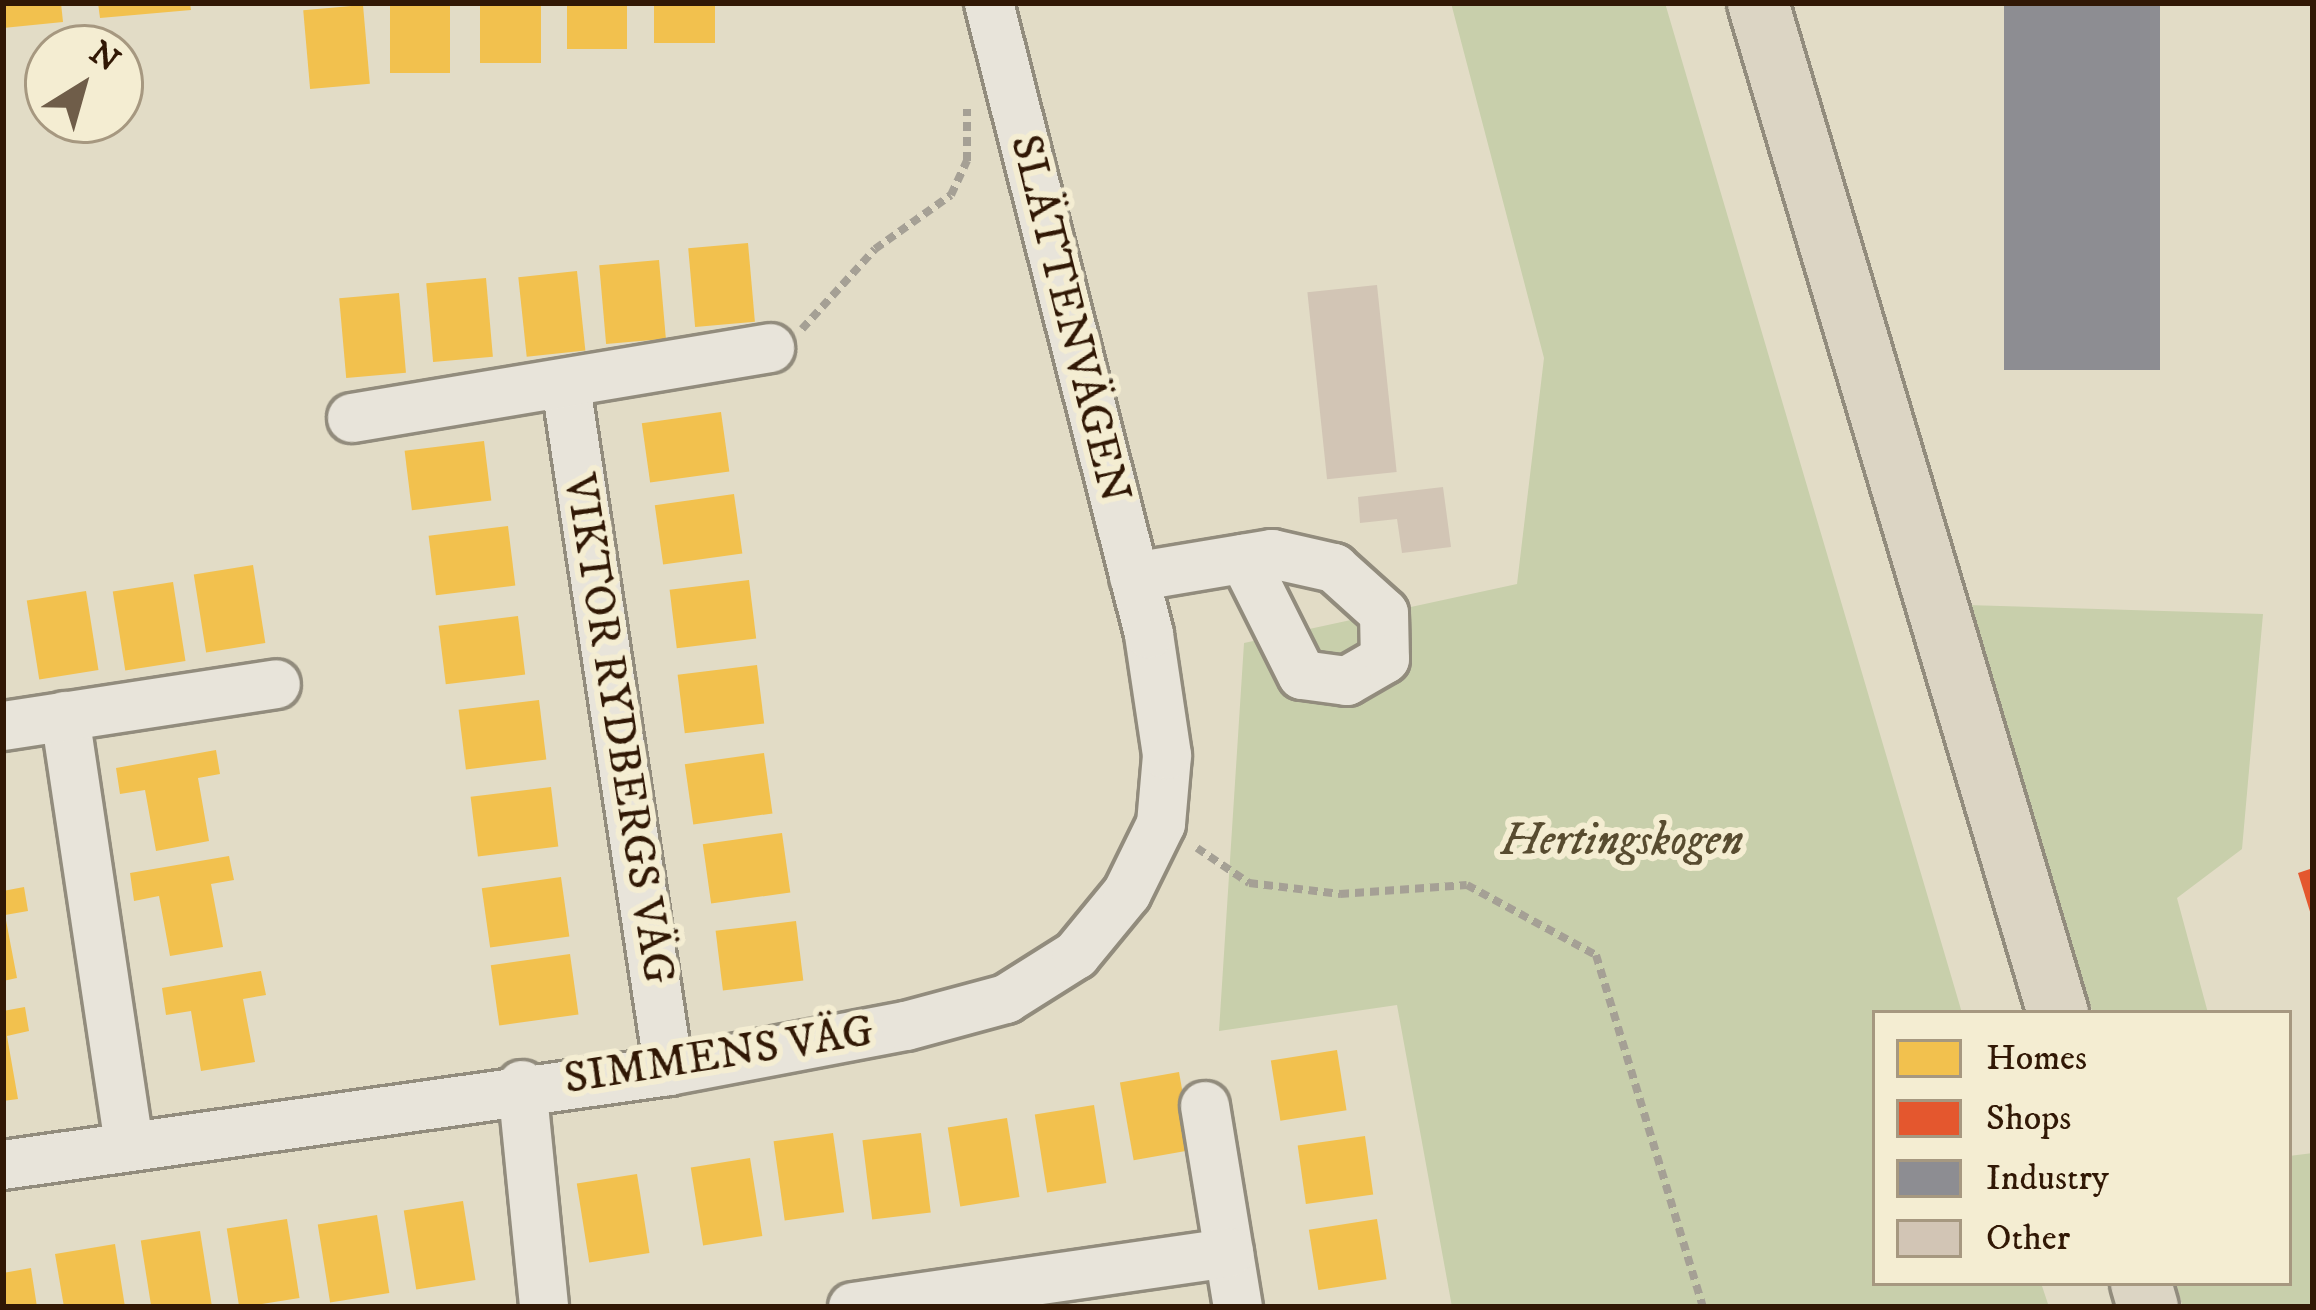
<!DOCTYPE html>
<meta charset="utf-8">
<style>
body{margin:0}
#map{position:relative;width:2316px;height:1310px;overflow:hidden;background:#e2dcc6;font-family:"IM FELL DW Pica",serif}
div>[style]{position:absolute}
.green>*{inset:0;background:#c8cfab}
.homes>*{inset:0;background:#f2c14e;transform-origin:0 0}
.shops>*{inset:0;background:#e4572e}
.industry>*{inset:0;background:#8d8d92;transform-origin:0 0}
.building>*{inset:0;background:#d2c5b5;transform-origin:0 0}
.path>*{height:8px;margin-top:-4px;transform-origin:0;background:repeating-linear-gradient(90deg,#a5a095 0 9px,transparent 0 15px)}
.roads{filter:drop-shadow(3px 0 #928c7d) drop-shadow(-3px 0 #928c7d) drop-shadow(0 3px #928c7d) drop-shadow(0 -3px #928c7d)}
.minor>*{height:48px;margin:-24px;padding:0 24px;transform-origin:24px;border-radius:24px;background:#e8e4da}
.major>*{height:60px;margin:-30px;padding:0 30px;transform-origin:30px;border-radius:30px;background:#dcd5c4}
span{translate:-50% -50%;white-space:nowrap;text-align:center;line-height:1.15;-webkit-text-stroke:12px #f4edd2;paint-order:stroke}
.street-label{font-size:45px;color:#311805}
.park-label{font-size:45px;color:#584c30;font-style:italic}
.frame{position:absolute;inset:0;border:6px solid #311805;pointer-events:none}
.legend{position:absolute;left:1872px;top:1010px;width:420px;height:276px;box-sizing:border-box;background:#f4edd2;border:3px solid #a69880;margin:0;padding:15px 21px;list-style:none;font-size:36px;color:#311805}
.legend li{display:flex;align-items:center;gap:24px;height:60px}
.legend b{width:60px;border:3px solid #a69880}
.north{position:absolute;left:24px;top:24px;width:120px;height:120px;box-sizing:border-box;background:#f4edd2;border:3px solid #a69880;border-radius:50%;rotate:37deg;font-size:33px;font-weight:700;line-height:48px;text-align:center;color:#311805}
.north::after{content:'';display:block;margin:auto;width:42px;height:54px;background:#6f5d49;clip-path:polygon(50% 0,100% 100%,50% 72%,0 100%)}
</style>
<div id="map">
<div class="green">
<i style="clip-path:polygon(1451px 3px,1665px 3px,1962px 1013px,1875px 1013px,1875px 1283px,2041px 1283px,2049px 1307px,1452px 1307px,1397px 1005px,1219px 1031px,1244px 643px,1517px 584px,1544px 358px)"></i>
<i style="clip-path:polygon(1967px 605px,2263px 614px,2242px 849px,2177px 898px,2208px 1013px,2093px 1013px)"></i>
<i style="clip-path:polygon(2313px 1153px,2313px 1307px,2183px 1307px,2176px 1283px,2289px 1283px,2289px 1156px)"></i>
</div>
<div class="homes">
<i style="clip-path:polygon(3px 3px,61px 3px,63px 22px,3px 28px)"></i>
<i style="clip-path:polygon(98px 3px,190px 3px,191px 10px,100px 18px)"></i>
<i style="left:390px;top:3px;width:60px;height:70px"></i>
<i style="left:480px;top:3px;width:61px;height:60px"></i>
<i style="left:567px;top:3px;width:60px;height:46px"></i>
<i style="left:654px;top:3px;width:61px;height:40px"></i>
<i style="left:363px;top:5px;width:79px;height:60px;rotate:85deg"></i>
<i style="left:748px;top:243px;width:79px;height:60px;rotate:85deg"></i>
<i style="left:659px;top:260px;width:79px;height:60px;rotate:85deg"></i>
<i style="left:577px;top:271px;width:80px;height:59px;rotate:84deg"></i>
<i style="left:486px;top:278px;width:79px;height:60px;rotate:85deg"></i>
<i style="left:399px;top:293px;width:80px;height:60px;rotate:85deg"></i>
<i style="left:721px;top:412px;width:60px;height:80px;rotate:82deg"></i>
<i style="left:484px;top:441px;width:60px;height:80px;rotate:83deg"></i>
<i style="left:734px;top:494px;width:60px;height:80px;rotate:82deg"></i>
<i style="left:508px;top:526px;width:60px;height:80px;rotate:83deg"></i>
<i style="left:253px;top:565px;width:79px;height:60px;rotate:81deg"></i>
<i style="left:749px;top:580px;width:59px;height:80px;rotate:83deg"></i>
<i style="left:173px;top:582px;width:80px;height:61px;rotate:81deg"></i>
<i style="left:86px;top:591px;width:80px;height:60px;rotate:81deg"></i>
<i style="left:518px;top:616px;width:59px;height:80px;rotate:83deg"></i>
<i style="left:757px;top:665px;width:59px;height:80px;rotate:83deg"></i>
<i style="left:539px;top:700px;width:60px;height:81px;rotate:83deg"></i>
<i style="clip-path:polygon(216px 750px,220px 774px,198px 778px,209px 841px,156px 851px,145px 790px,120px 794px,116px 768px)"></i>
<i style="left:764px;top:753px;width:61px;height:80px;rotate:82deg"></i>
<i style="left:551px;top:787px;width:60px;height:81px;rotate:83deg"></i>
<i style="left:782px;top:833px;width:60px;height:80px;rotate:82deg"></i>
<i style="clip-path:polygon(229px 856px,234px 880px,211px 884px,223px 947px,170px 956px,159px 896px,134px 901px,130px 873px)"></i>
<i style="left:561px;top:877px;width:60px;height:80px;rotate:82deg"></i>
<i style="clip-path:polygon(24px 887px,28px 911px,5px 915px,17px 978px,3px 981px,3px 891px)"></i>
<i style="left:796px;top:921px;width:60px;height:81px;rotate:83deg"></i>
<i style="left:570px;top:954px;width:61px;height:80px;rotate:82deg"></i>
<i style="clip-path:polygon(261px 971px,266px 995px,243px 999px,255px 1062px,201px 1071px,191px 1011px,166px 1015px,162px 988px)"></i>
<i style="clip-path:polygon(25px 1007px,29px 1031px,7px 1036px,18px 1099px,3px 1101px,3px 1011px)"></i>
<i style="left:1337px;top:1050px;width:61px;height:67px;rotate:81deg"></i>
<i style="left:1179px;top:1072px;width:79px;height:60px;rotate:80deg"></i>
<i style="left:1094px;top:1105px;width:79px;height:60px;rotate:81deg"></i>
<i style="left:1007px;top:1118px;width:80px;height:60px;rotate:81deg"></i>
<i style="left:833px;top:1133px;width:80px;height:60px;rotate:82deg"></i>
<i style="left:921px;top:1133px;width:80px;height:59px;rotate:83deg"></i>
<i style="left:1365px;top:1136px;width:59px;height:68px;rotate:82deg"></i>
<i style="left:750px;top:1158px;width:79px;height:60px;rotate:81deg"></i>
<i style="left:637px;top:1174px;width:80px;height:61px;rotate:81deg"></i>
<i style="left:463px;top:1201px;width:80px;height:60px;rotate:81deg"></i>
<i style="left:377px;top:1215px;width:79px;height:60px;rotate:81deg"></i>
<i style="left:287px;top:1219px;width:80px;height:61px;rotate:81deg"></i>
<i style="left:1377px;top:1219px;width:61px;height:69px;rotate:81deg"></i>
<i style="left:200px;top:1231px;width:77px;height:60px;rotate:81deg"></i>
<i style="clip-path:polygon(115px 1244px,125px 1307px,64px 1307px,55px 1254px)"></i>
<i style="clip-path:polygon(31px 1268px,37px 1307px,3px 1307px,3px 1273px)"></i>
</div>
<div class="shops">
<i style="clip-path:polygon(2313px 868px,2313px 918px,2312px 918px,2298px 873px)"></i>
</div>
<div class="industry">
<i style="left:2004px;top:3px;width:156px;height:367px"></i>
</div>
<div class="building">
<i style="left:1377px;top:285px;width:188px;height:70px;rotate:84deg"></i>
<i style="clip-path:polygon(1443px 487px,1451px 547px,1402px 553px,1397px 519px,1360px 523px,1358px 497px)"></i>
</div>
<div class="path">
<i style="left:802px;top:329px;width:108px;rotate:-47.6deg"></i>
<i style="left:875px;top:249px;width:93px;rotate:-35.4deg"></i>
<i style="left:951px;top:195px;width:38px;rotate:-65deg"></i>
<i style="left:967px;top:161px;width:52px;rotate:-90deg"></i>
<i style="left:1197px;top:848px;width:63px;rotate:33.9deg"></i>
<i style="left:1249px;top:883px;width:92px;rotate:6.9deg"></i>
<i style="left:1340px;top:894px;width:127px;rotate:-4.1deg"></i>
<i style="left:1467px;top:885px;width:147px;rotate:28.5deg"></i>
<i style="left:1596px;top:955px;width:368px;rotate:73.1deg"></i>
</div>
<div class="roads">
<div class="minor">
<i style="left:566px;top:386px;width:693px;rotate:81.45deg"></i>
<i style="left:352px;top:418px;width:424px;rotate:-9.5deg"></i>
<i style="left:1134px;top:577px;width:140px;rotate:-9.5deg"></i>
<i style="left:1272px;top:554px;width:64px;rotate:12.7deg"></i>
<i style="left:1334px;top:568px;width:67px;rotate:42deg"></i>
<i style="left:1384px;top:613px;width:46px;rotate:88.8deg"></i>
<i style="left:1385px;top:659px;width:44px;rotate:149.9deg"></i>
<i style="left:1347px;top:681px;width:45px;rotate:-172.4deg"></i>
<i style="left:1302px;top:675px;width:130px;rotate:-116.6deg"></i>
<i style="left:65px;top:716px;width:434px;rotate:81.5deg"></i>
<i style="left:3px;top:726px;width:276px;rotate:-8.7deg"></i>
<i style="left:522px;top:1085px;width:223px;rotate:84.3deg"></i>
<i style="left:1205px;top:1106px;width:204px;rotate:80.7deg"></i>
<i style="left:3px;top:1165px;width:673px;rotate:-8.03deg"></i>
<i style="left:669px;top:1071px;width:241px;rotate:-10.8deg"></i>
<i style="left:906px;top:1026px;width:104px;rotate:-15.1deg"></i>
<i style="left:1006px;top:999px;width:83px;rotate:-32.2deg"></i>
<i style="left:1076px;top:955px;width:80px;rotate:-50.6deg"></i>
<i style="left:1127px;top:893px;width:77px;rotate:-63.8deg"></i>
<i style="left:1161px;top:824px;width:69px;rotate:-85deg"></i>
<i style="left:1167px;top:755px;width:122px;rotate:-98.5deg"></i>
<i style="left:1149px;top:634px;width:651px;rotate:-104.23deg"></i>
<i style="left:853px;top:1307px;width:380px;rotate:-8.2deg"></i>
</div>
<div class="major">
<i style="left:1758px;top:3px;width:1054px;rotate:73.46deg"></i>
<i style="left:2141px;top:1283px;width:25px;rotate:74deg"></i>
</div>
</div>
<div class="street-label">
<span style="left:1069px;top:319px;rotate:76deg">SLÄTTENVÄGEN</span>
<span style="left:618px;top:729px;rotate:81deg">VIKTOR RYDBERGS VÄG</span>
<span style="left:719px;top:1056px;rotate:-9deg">SIMMENS VÄG</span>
</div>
<div class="park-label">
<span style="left:1622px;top:842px">Hertingskogen</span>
</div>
<div class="frame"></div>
<ul class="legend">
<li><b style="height:33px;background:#f2c14e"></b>Homes</li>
<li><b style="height:33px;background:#e4572e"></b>Shops</li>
<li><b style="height:33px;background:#8d8d92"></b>Industry</li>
<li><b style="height:33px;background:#d2c5b5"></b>Other</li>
</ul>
<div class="north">N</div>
</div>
